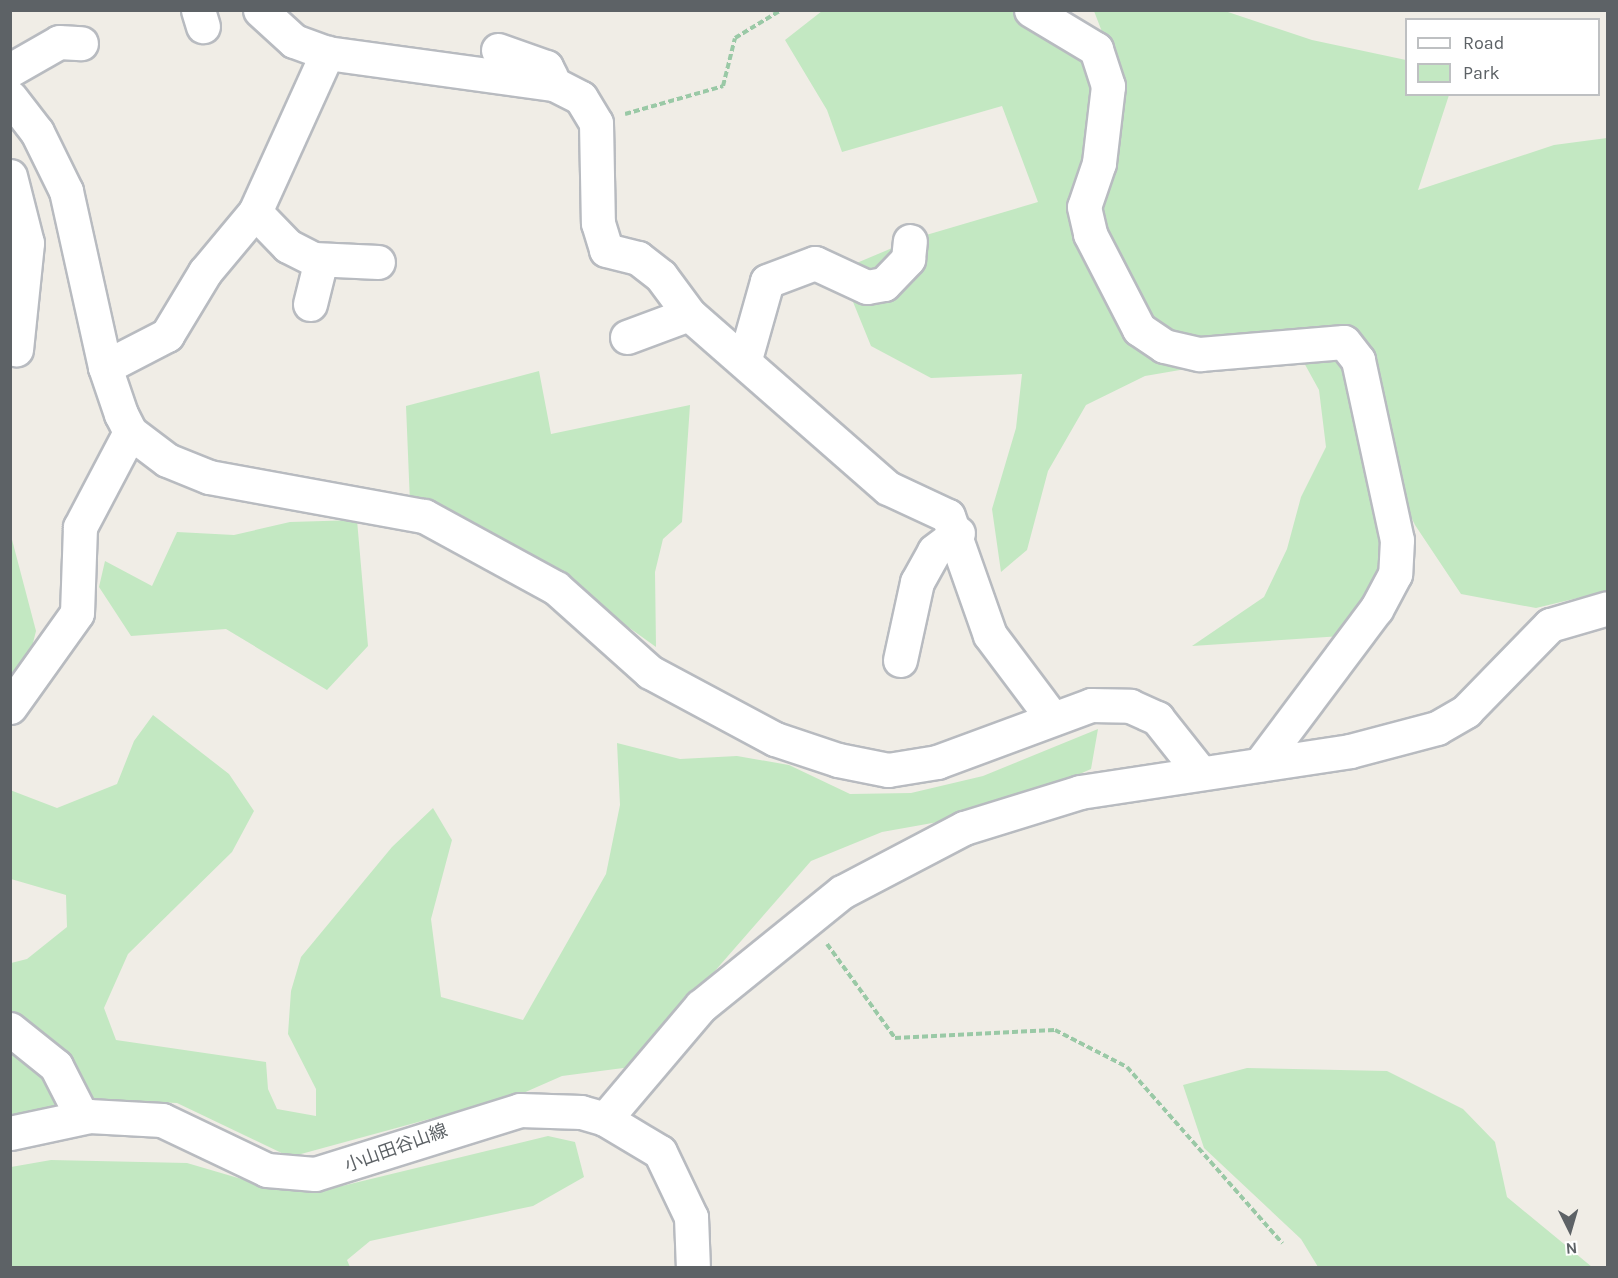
<!DOCTYPE html>
<meta charset="utf-8">
<style>
body{margin:0}
#map{position:relative;width:1618px;height:1278px;overflow:hidden;background:#f0ede6;font-family:Karla,"Noto Sans JP",sans-serif}
div>[style]{position:absolute}
.green>*{inset:0;background:#c3e8c2}
.path>*{height:4px;margin-top:-2px;transform-origin:0;background:repeating-linear-gradient(90deg,#9ac9a6 0 6px,transparent 0 9px)}
.roads{filter:drop-shadow(2px 0 #b8bbc0) drop-shadow(-2px 0 #b8bbc0) drop-shadow(0 2px #b8bbc0) drop-shadow(0 -2px #b8bbc0)}
.minor>*{height:33px;margin:-16.5px;padding:0 16.5px;transform-origin:16.5px;border-radius:16.5px;background:#fff}
.tertiary>*{height:33px;margin:-16.5px;padding:0 16.5px;transform-origin:16.5px;border-radius:16.5px;background:#fff}
.secondary>*{height:33px;margin:-16.5px;padding:0 16.5px;transform-origin:16.5px;border-radius:16.5px;background:#fff}
span{translate:-50% -50%;white-space:nowrap;text-align:center;line-height:1.15;-webkit-text-stroke:5px #fff;paint-order:stroke}
.street-label{font-size:18px;color:#5d6266}
.frame{position:absolute;inset:0;border:12px solid #5d6266;pointer-events:none}
.legend{position:absolute;left:1405px;top:18px;width:195px;height:78px;box-sizing:border-box;background:#fff;border:2px solid #bec0c2;margin:0;padding:8px 10px;list-style:none;font-size:18px;color:#5d6266}
.legend li{display:flex;align-items:center;gap:12px;height:30px}
.legend b{width:30px;border:2px solid #bec0c2}
.north{position:absolute;left:1540px;top:1200px;width:60px;height:60px;-webkit-text-stroke:4px #fff;paint-order:stroke;rotate:175deg;font-size:16px;font-weight:700;line-height:24px;text-align:center;color:#5d6266}
.north::after{content:'';display:block;margin:auto;width:21px;height:27px;background:#5d6266;clip-path:polygon(50% 0,100% 100%,50% 72%,0 100%)}
</style>
<div id="map">
<div class="green">
<i style="clip-path:polygon(822px 11px,1047px 11px,1114px 63px,1094px 11px,1225px 11px,1312px 40px,1406px 60px,1406px 94px,1449px 95px,1418px 190px,1554px 145px,1607px 138px,1607px 591px,1536px 608px,1461px 594px,1415px 525px,1394px 482px,1391px 617px,1357px 635px,1192px 646px,1264px 597px,1287px 549px,1301px 497px,1326px 447px,1319px 390px,1297px 350px,1145px 376px,1086px 405px,1048px 471px,1027px 550px,1001px 572px,992px 509px,1016px 428px,1022px 374px,931px 378px,871px 346px,840px 270px,916px 238px,1038px 202px,1002px 106px,842px 152px,827px 110px,785px 40px)"></i>
<i style="clip-path:polygon(539px 371px,551px 434px,690px 405px,682px 522px,663px 539px,655px 572px,656px 647px,553px 573px,410px 503px,406px 406px)"></i>
<i style="clip-path:polygon(357px 520px,368px 646px,327px 690px,226px 629px,131px 636px,99px 587px,105px 561px,152px 586px,177px 532px,234px 535px,290px 522px)"></i>
<i style="clip-path:polygon(10px 532px,36px 631px,26px 671px,10px 681px)"></i>
<i style="clip-path:polygon(153px 715px,229px 774px,254px 811px,232px 852px,128px 954px,104px 1008px,116px 1040px,266px 1062px,268px 1089px,277px 1109px,316px 1116px,316px 1089px,288px 1034px,291px 991px,301px 957px,392px 847px,433px 808px,452px 840px,431px 919px,441px 997px,523px 1020px,606px 874px,620px 805px,617px 743px,680px 759px,737px 756px,789px 765px,850px 794px,911px 793px,983px 776px,1098px 729px,1091px 769px,994px 812px,882px 832px,811px 861px,631px 1067px,562px 1076px,521px 1094px,290px 1157px,177px 1103px,106px 1100px,11px 1115px,11px 963px,27px 959px,67px 927px,66px 895px,11px 879px,10px 790px,57px 808px,117px 784px,134px 741px)"></i>
<i style="clip-path:polygon(1247px 1068px,1387px 1071px,1463px 1109px,1495px 1142px,1507px 1197px,1592px 1267px,1318px 1267px,1301px 1239px,1204px 1148px,1183px 1085px)"></i>
<i style="clip-path:polygon(548px 1136px,575px 1142px,584px 1177px,533px 1206px,370px 1241px,347px 1260px,350px 1267px,11px 1268px,11px 1167px,51px 1160px,187px 1163px,276px 1189px,342px 1186px)"></i>
</div>
<div class="path">
<i style="left:625px;top:114px;width:102px;rotate:-15.9deg"></i>
<i style="left:723px;top:86px;width:49px;rotate:-76deg"></i>
<i style="left:735px;top:38px;width:54px;rotate:-31.3deg"></i>
<i style="left:827px;top:944px;width:116px;rotate:54.1deg"></i>
<i style="left:895px;top:1038px;width:160px;rotate:-2.9deg"></i>
<i style="left:1055px;top:1030px;width:81px;rotate:27.2deg"></i>
<i style="left:1127px;top:1067px;width:235px;rotate:48.6deg"></i>
</div>
<div class="roads">
<div class="minor">
<i style="left:198px;top:10px;width:17px;rotate:73deg"></i>
<i style="left:260px;top:10px;width:46px;rotate:42.4deg"></i>
<i style="left:294px;top:41px;width:35px;rotate:20deg"></i>
<i style="left:1031px;top:10px;width:76px;rotate:31deg"></i>
<i style="left:1096px;top:49px;width:39px;rotate:72deg"></i>
<i style="left:1108px;top:86px;width:78px;rotate:96.7deg"></i>
<i style="left:1099px;top:163px;width:46px;rotate:108.8deg"></i>
<i style="left:1084px;top:207px;width:28px;rotate:77deg"></i>
<i style="left:1090px;top:234px;width:107px;rotate:62.7deg"></i>
<i style="left:1139px;top:329px;width:30px;rotate:34deg"></i>
<i style="left:1164px;top:346px;width:37px;rotate:13deg"></i>
<i style="left:1200px;top:354px;width:144px;rotate:-4.8deg"></i>
<i style="left:1344px;top:342px;width:23px;rotate:52deg"></i>
<i style="left:1358px;top:360px;width:184px;rotate:77.8deg"></i>
<i style="left:1397px;top:540px;width:34px;rotate:93deg"></i>
<i style="left:1395px;top:574px;width:40px;rotate:118deg"></i>
<i style="left:1376px;top:609px;width:194px;rotate:126.8deg"></i>
<i style="left:498px;top:50px;width:51px;rotate:19.5deg"></i>
<i style="left:546px;top:67px;width:11px;rotate:63deg"></i>
<i style="left:10px;top:70px;width:56px;rotate:-29.7deg"></i>
<i style="left:59px;top:42px;width:22px;rotate:3deg"></i>
<i style="left:10px;top:97px;width:44px;rotate:52.4deg"></i>
<i style="left:37px;top:132px;width:66px;rotate:63.8deg"></i>
<i style="left:66px;top:191px;width:180px;rotate:77.5deg"></i>
<i style="left:105px;top:367px;width:50px;rotate:71.2deg"></i>
<i style="left:121px;top:414px;width:20px;rotate:63deg"></i>
<i style="left:130px;top:432px;width:46px;rotate:37.1deg"></i>
<i style="left:167px;top:460px;width:45px;rotate:22deg"></i>
<i style="left:209px;top:477px;width:219px;rotate:10.3deg"></i>
<i style="left:424px;top:516px;width:150px;rotate:28.6deg"></i>
<i style="left:556px;top:588px;width:126px;rotate:41.8deg"></i>
<i style="left:650px;top:672px;width:142px;rotate:28.2deg"></i>
<i style="left:775px;top:739px;width:66px;rotate:18.4deg"></i>
<i style="left:838px;top:760px;width:51px;rotate:11.3deg"></i>
<i style="left:888px;top:770px;width:50px;rotate:-9.3deg"></i>
<i style="left:937px;top:762px;width:164px;rotate:-20.3deg"></i>
<i style="left:1091px;top:705px;width:39px;rotate:1deg"></i>
<i style="left:1130px;top:706px;width:30px;rotate:24deg"></i>
<i style="left:1157px;top:718px;width:68px;rotate:51.6deg"></i>
<i style="left:10px;top:176px;width:69px;rotate:75.8deg"></i>
<i style="left:27px;top:243px;width:107px;rotate:95.9deg"></i>
<i style="left:255px;top:212px;width:47px;rotate:45.9deg"></i>
<i style="left:288px;top:246px;width:29px;rotate:27deg"></i>
<i style="left:314px;top:259px;width:64px;rotate:2.7deg"></i>
<i style="left:310px;top:304px;width:45px;rotate:-76deg"></i>
<i style="left:627px;top:337px;width:66px;rotate:-20.4deg"></i>
<i style="left:745px;top:359px;width:81px;rotate:-74.2deg"></i>
<i style="left:767px;top:281px;width:51px;rotate:-20.6deg"></i>
<i style="left:815px;top:263px;width:57px;rotate:24.8deg"></i>
<i style="left:867px;top:287px;width:17px;rotate:-10deg"></i>
<i style="left:884px;top:284px;width:35px;rotate:-46deg"></i>
<i style="left:908px;top:259px;width:18px;rotate:-84deg"></i>
<i style="left:105px;top:367px;width:70px;rotate:-27.3deg"></i>
<i style="left:167px;top:335px;width:74px;rotate:-58.9deg"></i>
<i style="left:205px;top:272px;width:78px;rotate:-50.2deg"></i>
<i style="left:255px;top:212px;width:175px;rotate:-65.6deg"></i>
<i style="left:327px;top:53px;width:229px;rotate:7.8deg"></i>
<i style="left:554px;top:84px;width:30px;rotate:27deg"></i>
<i style="left:581px;top:98px;width:29px;rotate:59deg"></i>
<i style="left:596px;top:123px;width:100px;rotate:88.9deg"></i>
<i style="left:598px;top:223px;width:28px;rotate:73deg"></i>
<i style="left:606px;top:250px;width:33px;rotate:14deg"></i>
<i style="left:638px;top:258px;width:29px;rotate:38deg"></i>
<i style="left:661px;top:276px;width:47px;rotate:53.6deg"></i>
<i style="left:689px;top:314px;width:264px;rotate:41.2deg"></i>
<i style="left:888px;top:488px;width:66px;rotate:25deg"></i>
<i style="left:948px;top:516px;width:126px;rotate:70.6deg"></i>
<i style="left:990px;top:635px;width:104px;rotate:53.2deg"></i>
<i style="left:900px;top:660px;width:80px;rotate:-77.7deg"></i>
<i style="left:917px;top:582px;width:35px;rotate:-61deg"></i>
<i style="left:934px;top:551px;width:30px;rotate:-37deg"></i>
<i style="left:10px;top:707px;width:115px;rotate:-54.5deg"></i>
<i style="left:77px;top:613px;width:86px;rotate:-88deg"></i>
<i style="left:80px;top:527px;width:107px;rotate:-62.2deg"></i>
<i style="left:10px;top:1029px;width:59px;rotate:38.8deg"></i>
<i style="left:56px;top:1066px;width:57px;rotate:63deg"></i>
</div>
<div class="tertiary">
<i style="left:605px;top:1119px;width:148px;rotate:-49.7deg"></i>
<i style="left:701px;top:1006px;width:181px;rotate:-39deg"></i>
<i style="left:842px;top:892px;width:138px;rotate:-27.7deg"></i>
<i style="left:964px;top:828px;width:121px;rotate:-17.2deg"></i>
<i style="left:1080px;top:792px;width:273px;rotate:-8.6deg"></i>
<i style="left:1350px;top:751px;width:90px;rotate:-14.8deg"></i>
<i style="left:1437px;top:728px;width:34px;rotate:-30deg"></i>
<i style="left:1466px;top:711px;width:120px;rotate:-45.7deg"></i>
<i style="left:1550px;top:625px;width:60px;rotate:-16.3deg"></i>
</div>
<div class="secondary">
<i style="left:10px;top:1133px;width:81px;rotate:-12.1deg"></i>
<i style="left:89px;top:1116px;width:73px;rotate:3.1deg"></i>
<i style="left:162px;top:1120px;width:116px;rotate:25.5deg"></i>
<i style="left:267px;top:1170px;width:48px;rotate:4.8deg"></i>
<i style="left:315px;top:1174px;width:215px;rotate:-17.3deg"></i>
<i style="left:520px;top:1110px;width:61px;rotate:1.9deg"></i>
<i style="left:581px;top:1112px;width:25px;rotate:16deg"></i>
<i style="left:605px;top:1119px;width:64px;rotate:31deg"></i>
<i style="left:660px;top:1152px;width:72px;rotate:64.5deg"></i>
<i style="left:691px;top:1217px;width:51px;rotate:87.8deg"></i>
</div>
</div>
<div class="street-label">
<span style="left:396px;top:1148px;rotate:-20deg">小山田谷山線</span>
</div>
<div class="frame"></div>
<ul class="legend">
<li><b style="height:8px;background:#fff"></b>Road</li>
<li><b style="height:16px;background:#c3e8c2"></b>Park</li>
</ul>
<div class="north">N</div>
</div>
